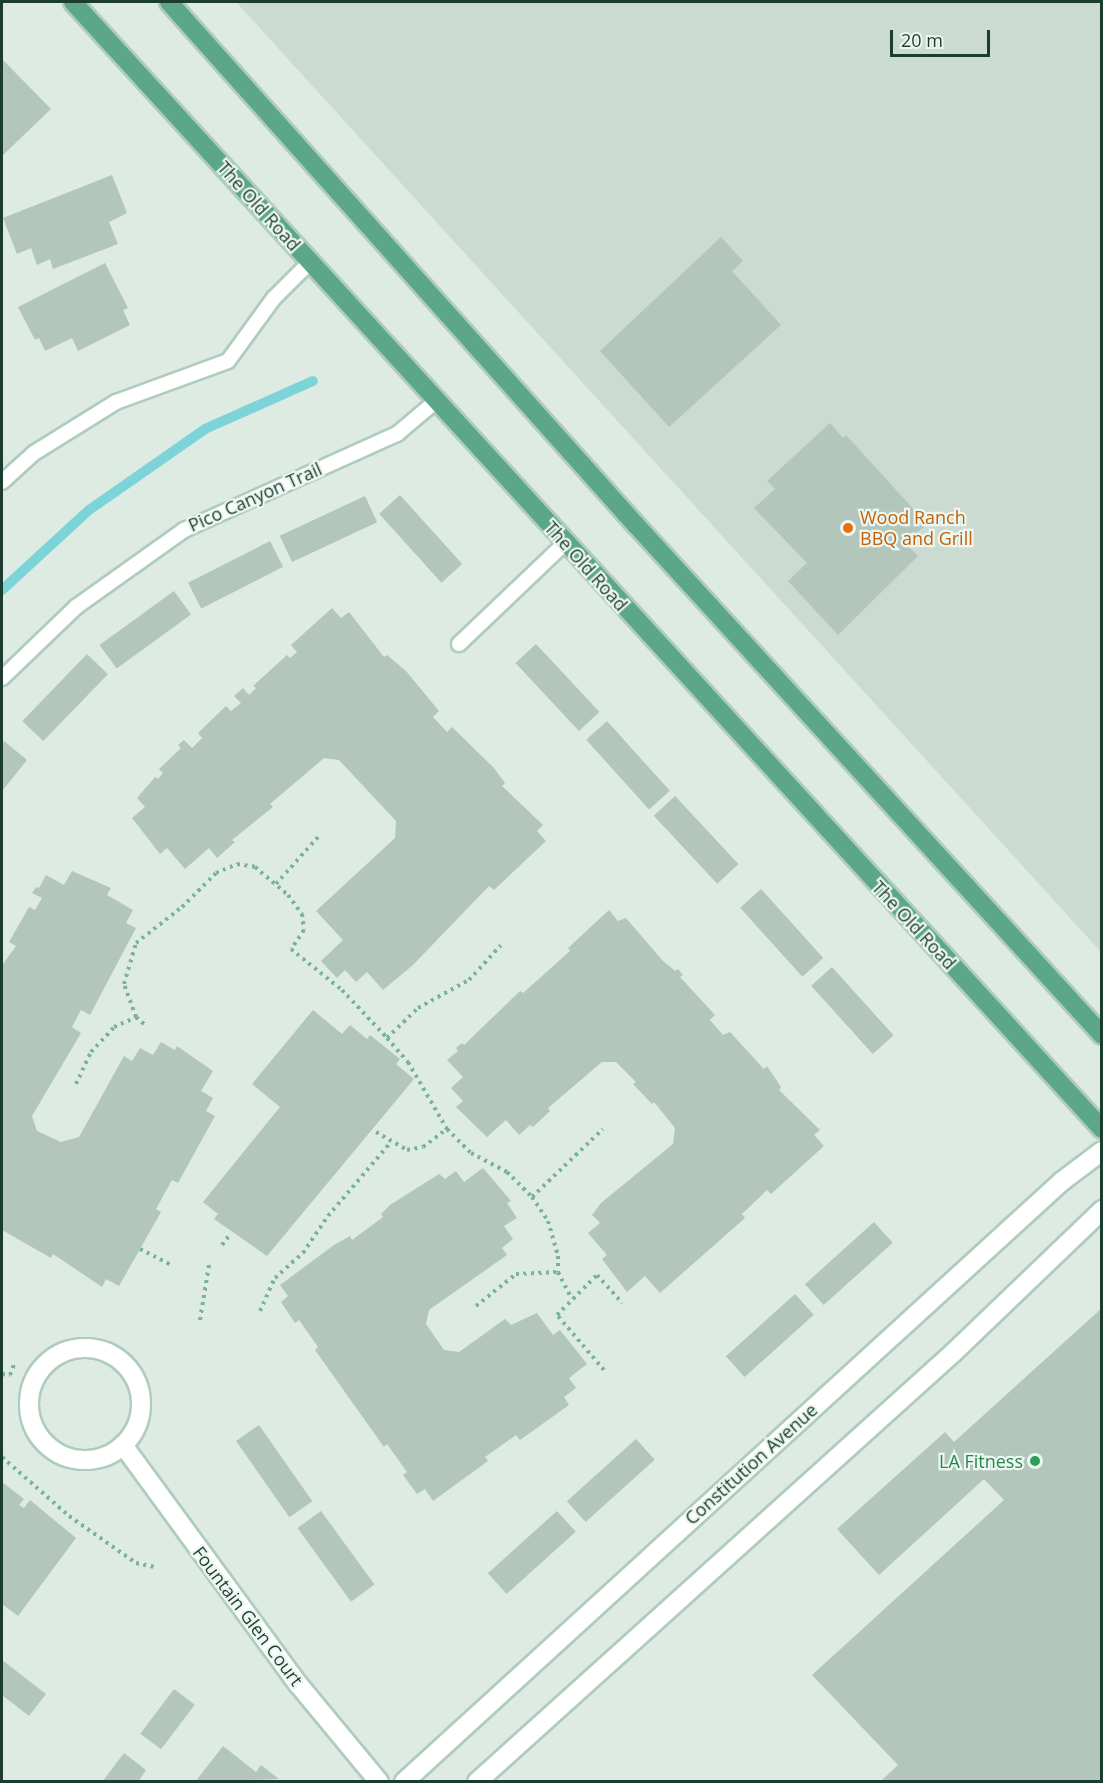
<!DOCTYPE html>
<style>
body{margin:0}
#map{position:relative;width:1103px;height:1783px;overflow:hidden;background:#ddebe3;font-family:"Open Sans",sans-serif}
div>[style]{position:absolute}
.built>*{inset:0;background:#cbdbd2}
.stream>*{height:10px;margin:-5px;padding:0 5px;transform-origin:5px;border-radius:5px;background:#7dd4d8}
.building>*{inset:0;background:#b2c6bc;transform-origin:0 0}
.path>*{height:4px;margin-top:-2px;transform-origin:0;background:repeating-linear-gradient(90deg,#79b39a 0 3px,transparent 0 7.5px)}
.roads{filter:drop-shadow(2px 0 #afccbe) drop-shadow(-2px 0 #afccbe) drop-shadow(0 2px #afccbe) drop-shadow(0 -2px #afccbe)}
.service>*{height:14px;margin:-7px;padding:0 7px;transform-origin:7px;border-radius:7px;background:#fff}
.minor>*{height:18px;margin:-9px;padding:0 9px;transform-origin:9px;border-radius:9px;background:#fff}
.minor>.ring{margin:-9px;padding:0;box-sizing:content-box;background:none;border:18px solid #fff;border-radius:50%}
.secondary>*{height:18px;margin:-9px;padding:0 9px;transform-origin:9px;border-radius:9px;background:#fff}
.primary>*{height:18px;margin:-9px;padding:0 9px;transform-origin:9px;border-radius:9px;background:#5ca68b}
.dots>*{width:16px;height:16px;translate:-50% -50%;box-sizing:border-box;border:3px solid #edf7f1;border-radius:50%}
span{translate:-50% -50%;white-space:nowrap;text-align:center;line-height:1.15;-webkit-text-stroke:4.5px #edf7f1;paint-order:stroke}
.street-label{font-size:18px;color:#1d3c30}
.food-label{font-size:18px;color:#c56008}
.left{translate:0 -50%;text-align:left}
.leisure-label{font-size:18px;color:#27864d}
.right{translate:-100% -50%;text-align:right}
.frame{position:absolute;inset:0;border:3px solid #1d3c30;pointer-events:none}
.scale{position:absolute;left:890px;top:30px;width:100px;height:27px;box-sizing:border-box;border:3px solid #1d3c30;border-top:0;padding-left:8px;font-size:18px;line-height:21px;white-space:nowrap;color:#1d3c30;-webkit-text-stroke:4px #edf7f1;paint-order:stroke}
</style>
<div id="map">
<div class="built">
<i style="clip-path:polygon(236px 2px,1101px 2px,1101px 952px)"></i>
</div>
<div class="stream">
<i style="left:2px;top:590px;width:118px;rotate:-42.6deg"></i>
<i style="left:89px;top:510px;width:141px;rotate:-34.9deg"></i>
<i style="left:205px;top:429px;width:118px;rotate:-24deg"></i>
</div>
<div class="building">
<i style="clip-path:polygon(3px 60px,51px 109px,2px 156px,2px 62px)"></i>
<i style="clip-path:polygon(112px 175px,127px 213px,109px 222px,118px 244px,53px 269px,50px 259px,37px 265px,31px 248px,17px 254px,3px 218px)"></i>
<i style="clip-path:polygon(721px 237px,743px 261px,732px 271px,781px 325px,669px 427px,600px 351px)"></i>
<i style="clip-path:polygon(105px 263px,128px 308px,123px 310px,130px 325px,78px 351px,72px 338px,45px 351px,39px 338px,35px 340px,18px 307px)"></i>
<i style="clip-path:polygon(830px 423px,843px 438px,846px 435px,927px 524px,905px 543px,918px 556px,838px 635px,788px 581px,807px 563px,754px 508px,775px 489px,767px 481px)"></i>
<i style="left:400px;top:495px;width:93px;height:28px;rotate:48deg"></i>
<i style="left:365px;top:496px;width:29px;height:94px;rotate:65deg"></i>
<i style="left:270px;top:541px;width:29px;height:92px;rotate:63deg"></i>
<i style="left:174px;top:591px;width:29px;height:92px;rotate:54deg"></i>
<i style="clip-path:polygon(332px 608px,341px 618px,349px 612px,384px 657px,387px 655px,406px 671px,439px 711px,433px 717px,447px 732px,452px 727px,494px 768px,505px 783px,502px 786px,543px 825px,537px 831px,546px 841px,494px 890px,489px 886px,413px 965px,383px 990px,367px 972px,356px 982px,345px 970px,337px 978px,321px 961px,343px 940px,316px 911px,395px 838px,396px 821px,339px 760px,324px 758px,270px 804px,273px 807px,232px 840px,235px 842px,217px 858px,209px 848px,185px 869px,167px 848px,160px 854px,132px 818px,145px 807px,137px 798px,155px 777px,158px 779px,163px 773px,159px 769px,181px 748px,178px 745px,184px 740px,192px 748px,202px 738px,198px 733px,226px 706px,231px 711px,241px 703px,234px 696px,243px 688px,249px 695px,256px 688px,253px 686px,287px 655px,290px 658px,297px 652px,291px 645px)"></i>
<i style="left:536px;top:644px;width:93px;height:28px;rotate:47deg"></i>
<i style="left:87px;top:654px;width:29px;height:93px;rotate:44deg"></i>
<i style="left:607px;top:721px;width:94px;height:28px;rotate:48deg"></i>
<i style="clip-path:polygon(4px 741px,27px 760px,2px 791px,2px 745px)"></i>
<i style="left:675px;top:796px;width:93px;height:29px;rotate:47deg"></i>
<i style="clip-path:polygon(72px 871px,111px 888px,107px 895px,133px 910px,126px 923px,136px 928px,90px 1015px,81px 1010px,72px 1027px,81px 1033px,32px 1116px,37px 1131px,61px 1142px,79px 1137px,124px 1056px,132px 1061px,140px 1048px,153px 1055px,161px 1042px,175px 1050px,177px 1046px,213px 1071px,201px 1091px,213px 1098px,206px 1111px,215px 1116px,178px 1183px,172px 1180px,156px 1209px,161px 1212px,119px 1286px,106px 1279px,102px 1287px,53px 1254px,51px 1258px,2px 1230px,3px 964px,16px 946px,9px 942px,29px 907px,35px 910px,42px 898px,32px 893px,36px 887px,39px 888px,46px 875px,64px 885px)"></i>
<i style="left:761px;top:889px;width:93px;height:28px;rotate:48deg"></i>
<i style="clip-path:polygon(609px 910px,618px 921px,626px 918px,663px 961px,675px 971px,678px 969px,683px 975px,680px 977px,715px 1015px,710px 1020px,723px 1035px,730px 1032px,764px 1069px,767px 1066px,781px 1087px,779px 1090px,820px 1130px,814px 1135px,824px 1146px,771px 1194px,767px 1190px,742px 1214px,745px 1218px,660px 1293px,645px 1276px,627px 1292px,602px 1259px,607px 1255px,588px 1233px,600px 1223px,592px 1215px,601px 1203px,673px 1144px,675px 1128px,654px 1102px,652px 1104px,633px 1084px,636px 1082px,616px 1062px,602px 1062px,548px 1108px,550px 1111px,533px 1127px,530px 1125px,519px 1135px,506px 1120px,487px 1137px,456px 1107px,463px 1101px,451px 1088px,463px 1077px,447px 1060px,458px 1051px,456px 1048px,462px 1043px,464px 1045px,520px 991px,523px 993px,570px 951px,568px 948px)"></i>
<i style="left:832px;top:967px;width:92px;height:28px;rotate:48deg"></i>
<i style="clip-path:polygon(313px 1010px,342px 1034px,350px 1025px,367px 1039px,370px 1035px,400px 1059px,396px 1064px,414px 1079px,267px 1256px,214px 1219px,218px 1214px,203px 1202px,280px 1107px,252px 1084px)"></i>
<i style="clip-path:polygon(483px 1168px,511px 1201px,507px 1203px,517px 1218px,504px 1226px,513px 1239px,502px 1248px,507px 1255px,429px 1310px,426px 1324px,444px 1350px,459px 1352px,505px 1319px,511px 1325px,537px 1313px,553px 1335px,560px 1330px,587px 1364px,569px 1378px,576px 1388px,564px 1397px,569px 1405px,520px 1440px,516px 1435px,485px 1457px,488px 1461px,433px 1501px,425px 1489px,417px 1494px,403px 1475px,407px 1472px,387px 1444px,384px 1447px,315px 1350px,318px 1347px,299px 1320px,295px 1323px,281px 1302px,288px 1296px,280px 1285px,334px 1245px,350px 1236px,352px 1240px,383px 1217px,381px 1214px,390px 1205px,439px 1174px,445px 1179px,456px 1171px,464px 1182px)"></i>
<i style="left:874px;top:1222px;width:28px;height:93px;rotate:48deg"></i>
<i style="left:795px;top:1294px;width:28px;height:93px;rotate:48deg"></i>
<i style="clip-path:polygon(1102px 1308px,1102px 1782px,880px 1782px,898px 1765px,812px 1675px,1004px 1500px,984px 1479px,879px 1575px,837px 1529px,945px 1432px,954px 1442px)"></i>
<i style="left:259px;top:1425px;width:93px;height:28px;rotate:55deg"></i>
<i style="left:636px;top:1439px;width:28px;height:93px;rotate:48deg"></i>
<i style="clip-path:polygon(2px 1482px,24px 1499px,19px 1505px,24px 1508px,30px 1500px,76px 1538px,18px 1616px,2px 1604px)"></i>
<i style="left:321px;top:1511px;width:91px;height:29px;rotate:54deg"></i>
<i style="left:557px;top:1511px;width:28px;height:93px;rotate:48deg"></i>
<i style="clip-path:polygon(2px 1660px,46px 1694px,29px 1716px,2px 1695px)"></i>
<i style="left:174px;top:1689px;width:26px;height:56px;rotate:37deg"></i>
<i style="clip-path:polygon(223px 1746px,256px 1772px,261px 1765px,279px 1779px,195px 1782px)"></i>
<i style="clip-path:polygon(124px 1753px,146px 1770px,138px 1782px,102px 1782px)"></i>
</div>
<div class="path">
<i style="left:276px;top:884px;width:63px;rotate:-48.2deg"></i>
<i style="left:144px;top:1024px;width:11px;rotate:-139deg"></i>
<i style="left:136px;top:1017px;width:35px;rotate:-110deg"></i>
<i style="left:124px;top:984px;width:43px;rotate:-73.7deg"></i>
<i style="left:136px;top:943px;width:58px;rotate:-38deg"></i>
<i style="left:182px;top:907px;width:48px;rotate:-45deg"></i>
<i style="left:216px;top:873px;width:23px;rotate:-23deg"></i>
<i style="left:237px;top:864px;width:18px;rotate:9deg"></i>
<i style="left:255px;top:867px;width:43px;rotate:40.3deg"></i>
<i style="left:288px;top:895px;width:24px;rotate:54deg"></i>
<i style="left:302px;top:914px;width:16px;rotate:83deg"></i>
<i style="left:304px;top:930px;width:23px;rotate:124deg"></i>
<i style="left:291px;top:949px;width:65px;rotate:38.8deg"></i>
<i style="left:342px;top:990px;width:66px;rotate:46.8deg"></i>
<i style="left:387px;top:1038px;width:32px;rotate:49deg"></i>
<i style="left:408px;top:1062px;width:78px;rotate:59.8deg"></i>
<i style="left:447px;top:1129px;width:34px;rotate:45deg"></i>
<i style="left:471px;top:1153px;width:41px;rotate:27.8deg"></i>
<i style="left:507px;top:1172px;width:35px;rotate:45deg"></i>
<i style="left:532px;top:1197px;width:29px;rotate:56deg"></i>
<i style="left:548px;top:1221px;width:36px;rotate:74deg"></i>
<i style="left:558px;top:1256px;width:16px;rotate:90deg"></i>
<i style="left:558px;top:1272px;width:30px;rotate:63deg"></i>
<i style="left:387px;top:1038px;width:43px;rotate:-44.1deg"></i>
<i style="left:418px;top:1008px;width:58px;rotate:-28.8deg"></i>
<i style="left:469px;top:980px;width:47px;rotate:-47.6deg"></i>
<i style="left:76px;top:1084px;width:35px;rotate:-65deg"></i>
<i style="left:91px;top:1052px;width:34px;rotate:-47deg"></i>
<i style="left:114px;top:1027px;width:24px;rotate:-24deg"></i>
<i style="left:376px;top:1132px;width:36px;rotate:30deg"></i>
<i style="left:407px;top:1150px;width:16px;rotate:-11deg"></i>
<i style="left:423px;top:1147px;width:30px;rotate:-37deg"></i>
<i style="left:532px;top:1197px;width:98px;rotate:-43.8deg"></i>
<i style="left:222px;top:1245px;width:15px;rotate:-53deg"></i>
<i style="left:140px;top:1249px;width:34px;rotate:27deg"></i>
<i style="left:476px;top:1306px;width:51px;rotate:-38.7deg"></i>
<i style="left:516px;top:1274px;width:42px;rotate:-2.7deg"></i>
<i style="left:260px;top:1311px;width:36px;rotate:-66deg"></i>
<i style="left:275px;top:1278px;width:38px;rotate:-42deg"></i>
<i style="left:303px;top:1253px;width:45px;rotate:-56deg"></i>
<i style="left:328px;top:1216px;width:97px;rotate:-49.6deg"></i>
<i style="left:200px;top:1320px;width:56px;rotate:-80.7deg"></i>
<i style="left:604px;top:1370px;width:72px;rotate:-130.5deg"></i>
<i style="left:557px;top:1315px;width:57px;rotate:-45deg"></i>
<i style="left:597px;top:1275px;width:38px;rotate:48deg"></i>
<i style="left:2px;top:1374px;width:8px;rotate:7deg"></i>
<i style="left:10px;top:1375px;width:14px;rotate:-69deg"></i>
<i style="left:2px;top:1457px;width:89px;rotate:41.4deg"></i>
<i style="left:69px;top:1516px;width:82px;rotate:35deg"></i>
<i style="left:136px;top:1563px;width:19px;rotate:12deg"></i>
</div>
<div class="roads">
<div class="service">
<i style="left:2px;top:482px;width:43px;rotate:-42.2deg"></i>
<i style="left:34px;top:453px;width:97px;rotate:-31.9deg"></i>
<i style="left:116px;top:402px;width:119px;rotate:-20.1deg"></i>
<i style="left:228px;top:361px;width:78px;rotate:-53.9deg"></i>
<i style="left:274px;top:298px;width:51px;rotate:-45deg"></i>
<i style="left:459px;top:644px;width:146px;rotate:-43.6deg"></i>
<i style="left:2px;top:678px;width:103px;rotate:-43.8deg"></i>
<i style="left:76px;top:607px;width:133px;rotate:-35.5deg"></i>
<i style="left:184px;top:530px;width:234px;rotate:-24.3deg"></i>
<i style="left:397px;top:434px;width:51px;rotate:-40.2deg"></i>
</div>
<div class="minor">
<i class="ring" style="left:29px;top:1348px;width:94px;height:94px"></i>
<i style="left:123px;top:1445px;width:296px;rotate:53.8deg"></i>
<i style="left:298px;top:1684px;width:127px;rotate:50.4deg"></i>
</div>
<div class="secondary">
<i style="left:404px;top:1782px;width:890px;rotate:-42.4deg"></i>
<i style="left:1061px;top:1182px;width:51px;rotate:-37.1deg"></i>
<i style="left:477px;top:1782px;width:641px;rotate:-42.03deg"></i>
<i style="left:953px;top:1353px;width:207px;rotate:-43.8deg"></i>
</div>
<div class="primary">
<i style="left:73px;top:2px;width:1526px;rotate:47.6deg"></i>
<i style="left:169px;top:2px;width:701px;rotate:48.24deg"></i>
<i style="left:636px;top:525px;width:691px;rotate:47.58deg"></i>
</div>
</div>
<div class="dots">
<i style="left:848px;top:528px;background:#e8710a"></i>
<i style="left:1035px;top:1461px;background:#2e9e5b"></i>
</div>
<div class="street-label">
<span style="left:259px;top:206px;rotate:48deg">The Old Road</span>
<span style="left:255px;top:497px;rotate:-24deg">Pico Canyon Trail</span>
<span style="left:586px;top:566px;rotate:48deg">The Old Road</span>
<span style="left:914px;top:925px;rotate:47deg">The Old Road</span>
<span style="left:751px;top:1464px;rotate:-42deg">Constitution Avenue</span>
<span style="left:248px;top:1616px;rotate:53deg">Fountain Glen Court</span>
</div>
<div class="food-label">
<span class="left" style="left:860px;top:528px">Wood Ranch<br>BBQ and Grill</span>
</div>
<div class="leisure-label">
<span class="right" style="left:1023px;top:1461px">LA Fitness</span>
</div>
<div class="frame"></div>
<div class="scale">20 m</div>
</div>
